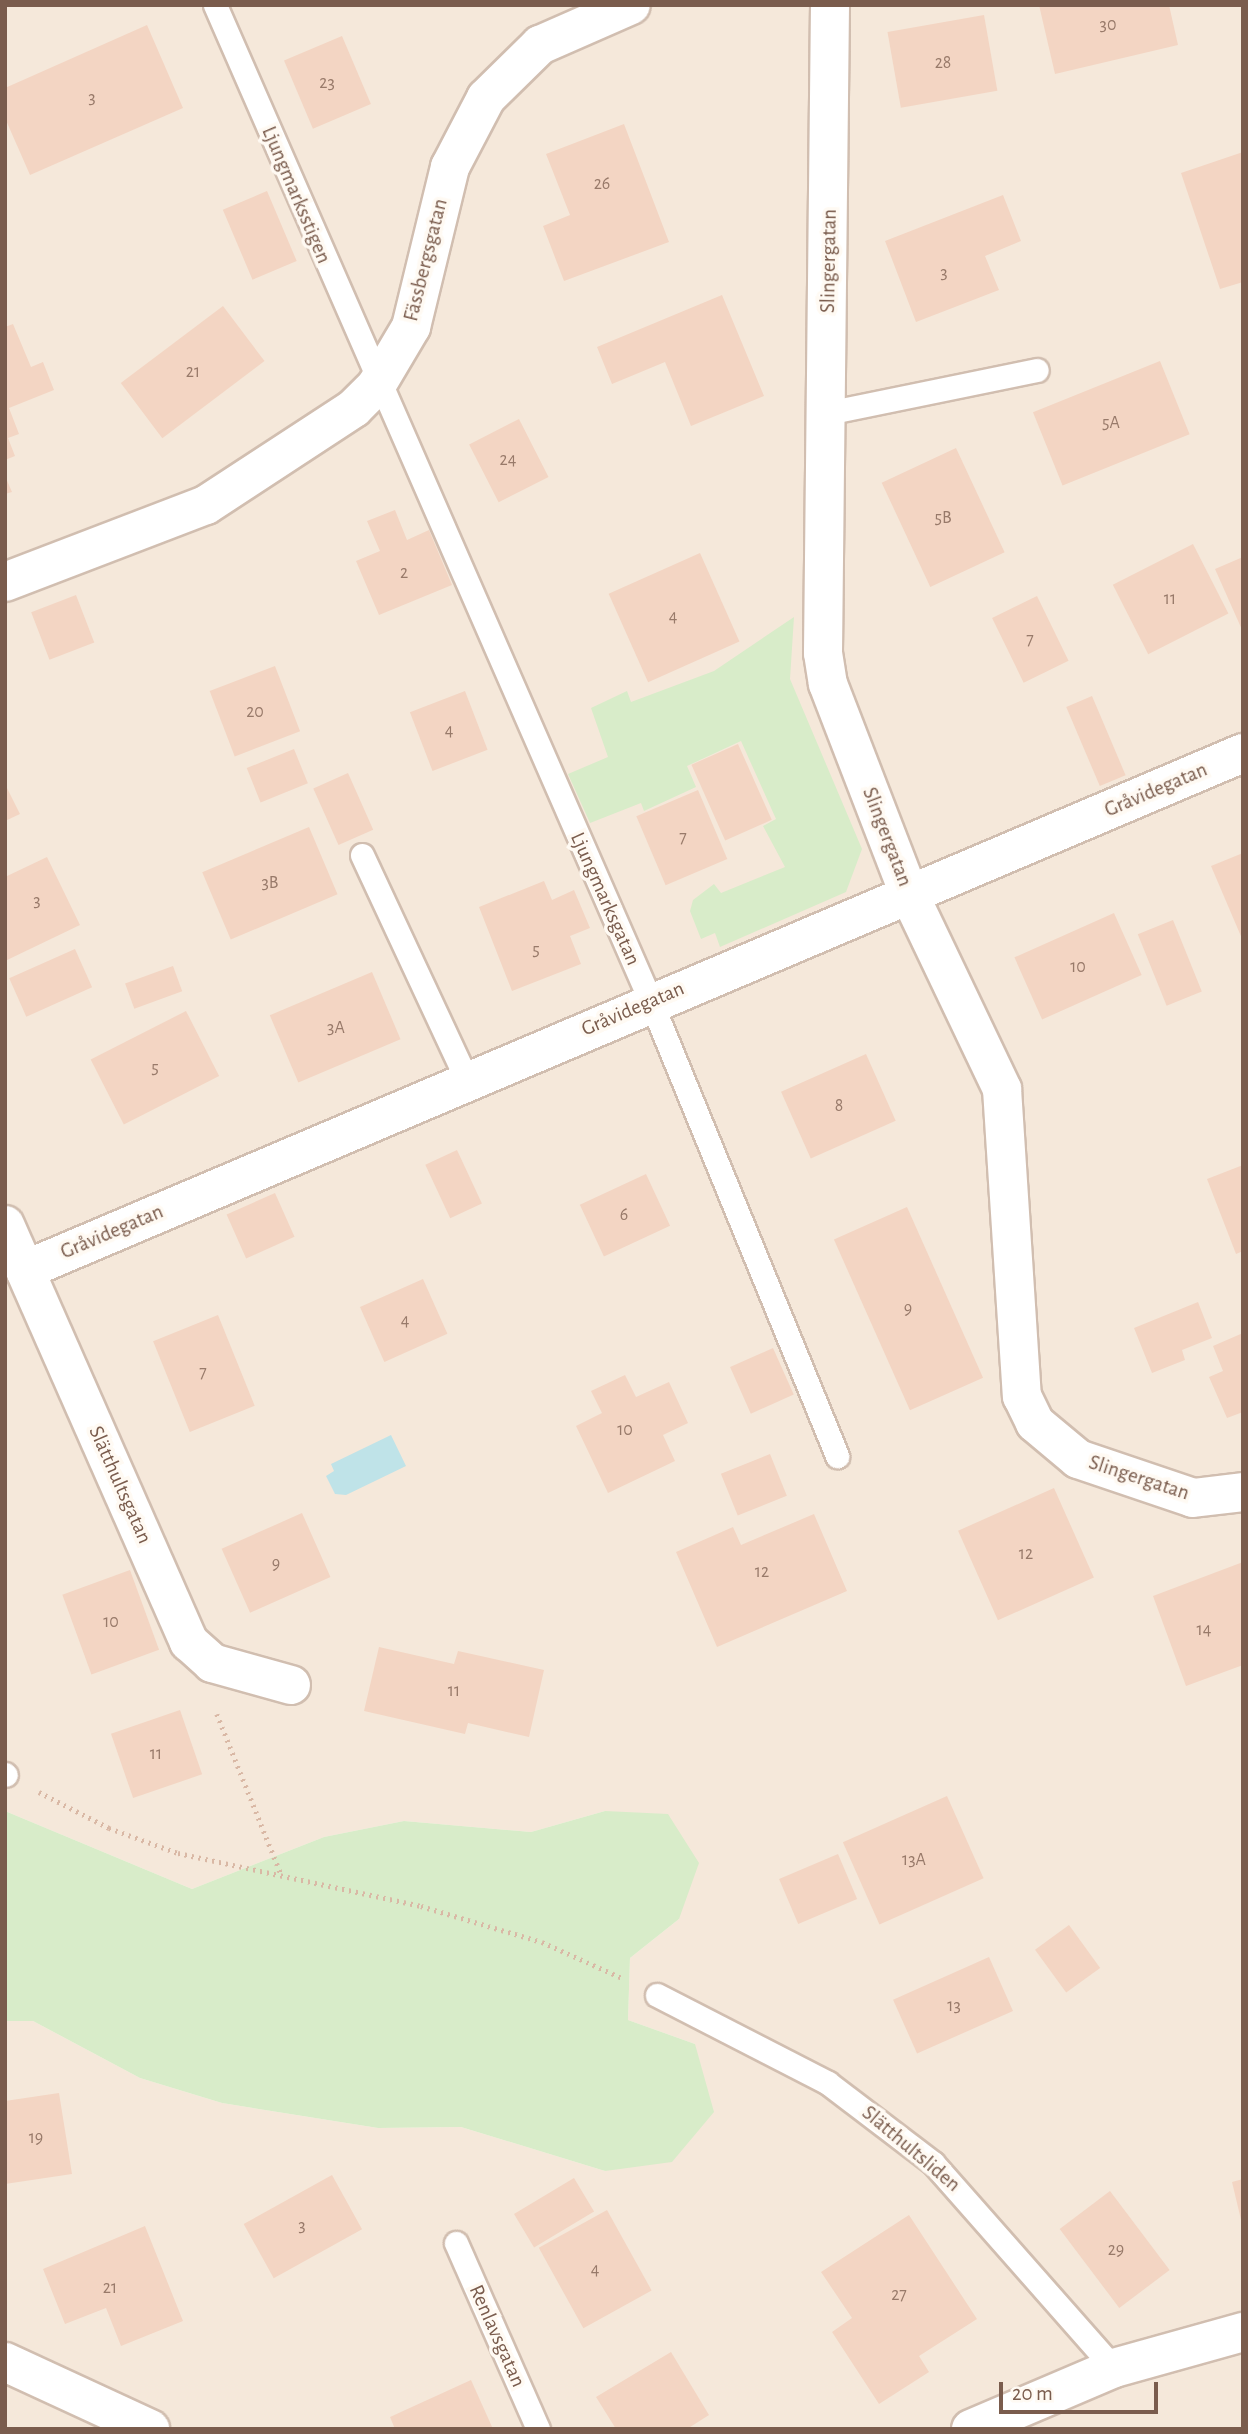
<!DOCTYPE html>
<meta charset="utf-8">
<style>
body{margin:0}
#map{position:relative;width:1248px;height:2434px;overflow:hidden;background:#fdf6ec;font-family:"Alegreya Sans",sans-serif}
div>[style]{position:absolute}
.residential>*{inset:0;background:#f5e8da}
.green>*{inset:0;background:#d8ecc9}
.water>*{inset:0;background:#bfe3e8}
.building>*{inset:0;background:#f3d5c3;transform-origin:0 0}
.path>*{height:4.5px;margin-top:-2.25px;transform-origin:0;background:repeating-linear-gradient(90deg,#d9b8a5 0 2px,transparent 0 7px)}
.roads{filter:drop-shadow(2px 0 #d1beb0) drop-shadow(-2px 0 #d1beb0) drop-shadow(0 2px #d1beb0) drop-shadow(0 -2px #d1beb0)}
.service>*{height:23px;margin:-11.5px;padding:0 11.5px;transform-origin:11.5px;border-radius:11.5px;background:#fff}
.minor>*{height:38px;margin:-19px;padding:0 19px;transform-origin:19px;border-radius:19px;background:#fff}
span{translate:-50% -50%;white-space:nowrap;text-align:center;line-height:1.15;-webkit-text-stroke:7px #fffaf3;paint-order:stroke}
.number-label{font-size:18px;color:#987a6a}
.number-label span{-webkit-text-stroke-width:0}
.street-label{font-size:21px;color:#7a5c4d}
.frame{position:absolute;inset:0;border:7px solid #7a5c4d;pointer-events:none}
.scale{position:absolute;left:999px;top:2382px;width:159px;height:32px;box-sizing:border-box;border:4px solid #7a5c4d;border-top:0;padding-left:9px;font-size:21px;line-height:24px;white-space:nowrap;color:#7a5c4d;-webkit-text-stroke:5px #fffaf3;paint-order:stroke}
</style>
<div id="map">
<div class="residential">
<i style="clip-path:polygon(5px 5px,1243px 5px,1243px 2429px,5px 2429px,5px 2021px,33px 2021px,140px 2078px,222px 2103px,378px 2128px,461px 2127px,605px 2171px,695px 2044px,628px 2020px,630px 1958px,679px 1919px,605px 1811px,531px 1832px,404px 1821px,324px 1837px,192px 1889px,5px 1811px)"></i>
</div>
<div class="green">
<i style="clip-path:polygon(794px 617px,790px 679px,862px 849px,846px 892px,720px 947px,715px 933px,701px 939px,690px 911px,693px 900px,714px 884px,721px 893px,785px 867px,763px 826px,776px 819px,741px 741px,687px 766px,696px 787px,644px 811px,641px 803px,590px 823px,568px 774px,608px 757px,591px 708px,627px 691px,631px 702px,714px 671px)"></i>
<i style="clip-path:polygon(5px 1811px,192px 1889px,324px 1837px,404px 1821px,531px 1832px,605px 1811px,668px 1814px,699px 1863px,679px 1919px,630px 1958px,628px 2020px,695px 2044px,714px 2112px,672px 2162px,605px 2171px,461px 2127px,378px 2128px,222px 2103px,140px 2078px,33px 2021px,5px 2021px)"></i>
</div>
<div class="water">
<i style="clip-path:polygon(391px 1435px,406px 1466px,346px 1495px,335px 1494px,326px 1476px,334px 1471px,331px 1464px)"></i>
</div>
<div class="building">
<i style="clip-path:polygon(1039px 5px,1169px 5px,1178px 45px,1055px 74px)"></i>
<i style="left:984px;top:15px;width:77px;height:98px;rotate:80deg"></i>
<i style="clip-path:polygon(147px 25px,183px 108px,30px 175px,5px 118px,5px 88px)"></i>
<i style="left:342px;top:36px;width:74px;height:63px;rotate:67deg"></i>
<i style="clip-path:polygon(624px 124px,669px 242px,564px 281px,543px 226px,570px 215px,546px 154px)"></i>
<i style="clip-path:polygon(1243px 152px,1243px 282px,1220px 289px,1181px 173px)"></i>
<i style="left:267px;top:191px;width:76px;height:48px;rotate:67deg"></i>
<i style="clip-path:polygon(1003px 195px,1021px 241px,985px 256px,999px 290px,916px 322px,885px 241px)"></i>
<i style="clip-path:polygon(722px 295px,764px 396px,691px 426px,665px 362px,612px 384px,597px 347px)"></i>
<i style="left:223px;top:306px;width:69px;height:128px;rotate:53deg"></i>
<i style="clip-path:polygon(13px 324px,31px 367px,43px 362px,54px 390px,9px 408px,19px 434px,8px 438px,15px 456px,5px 460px,5px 327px)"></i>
<i style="left:1160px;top:361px;width:79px;height:137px;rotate:68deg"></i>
<i style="left:519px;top:419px;width:65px;height:56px;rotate:63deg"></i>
<i style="left:956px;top:448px;width:115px;height:82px;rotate:65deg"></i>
<i style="clip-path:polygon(5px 476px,12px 492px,5px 494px)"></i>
<i style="clip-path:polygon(395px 510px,407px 540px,429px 530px,452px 585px,379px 615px,356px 561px,380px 551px,367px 521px)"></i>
<i style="left:1193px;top:544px;width:78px;height:90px;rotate:63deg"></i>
<i style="left:700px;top:553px;width:97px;height:100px;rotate:66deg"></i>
<i style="clip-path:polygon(1243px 557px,1243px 632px,1215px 569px)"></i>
<i style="left:76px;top:595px;width:51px;height:48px;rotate:69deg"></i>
<i style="left:1037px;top:596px;width:72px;height:50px;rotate:64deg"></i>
<i style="left:275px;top:666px;width:70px;height:70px;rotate:69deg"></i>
<i style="left:465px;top:691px;width:63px;height:59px;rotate:69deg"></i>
<i style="left:1092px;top:696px;width:86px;height:28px;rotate:67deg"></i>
<i style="left:738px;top:744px;width:83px;height:51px;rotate:66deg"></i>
<i style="left:294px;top:749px;width:37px;height:51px;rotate:68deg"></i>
<i style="left:348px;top:773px;width:62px;height:38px;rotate:66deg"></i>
<i style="clip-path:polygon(5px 784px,20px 814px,5px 821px)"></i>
<i style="left:698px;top:790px;width:75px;height:67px;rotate:67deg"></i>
<i style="left:309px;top:827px;width:73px;height:116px;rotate:67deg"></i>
<i style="clip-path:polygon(1243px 853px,1243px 941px,1211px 866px)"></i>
<i style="clip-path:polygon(47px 857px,80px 925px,5px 961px,5px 877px)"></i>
<i style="clip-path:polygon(544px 881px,552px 900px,574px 890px,590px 928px,570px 936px,581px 964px,512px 991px,479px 907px)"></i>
<i style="left:1114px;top:913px;width:68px;height:109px;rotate:66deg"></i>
<i style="left:1173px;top:920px;width:77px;height:38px;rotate:68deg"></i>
<i style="left:75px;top:949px;width:42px;height:72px;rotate:66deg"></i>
<i style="left:173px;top:966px;width:27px;height:51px;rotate:70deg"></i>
<i style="left:372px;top:972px;width:73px;height:111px;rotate:67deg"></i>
<i style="left:186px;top:1011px;width:73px;height:107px;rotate:63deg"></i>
<i style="left:866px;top:1054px;width:73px;height:93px;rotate:66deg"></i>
<i style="left:457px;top:1150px;width:59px;height:35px;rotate:65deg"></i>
<i style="clip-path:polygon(1243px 1165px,1243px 1251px,1236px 1254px,1207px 1179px)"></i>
<i style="left:646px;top:1174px;width:57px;height:73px;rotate:65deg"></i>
<i style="left:275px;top:1193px;width:48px;height:53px;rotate:66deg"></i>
<i style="left:907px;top:1207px;width:187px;height:80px;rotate:66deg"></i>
<i style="left:423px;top:1279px;width:60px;height:69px;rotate:66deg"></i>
<i style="clip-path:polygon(1198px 1302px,1212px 1338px,1182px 1350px,1185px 1360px,1152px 1373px,1134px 1328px)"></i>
<i style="left:218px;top:1315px;width:98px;height:70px;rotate:68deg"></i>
<i style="clip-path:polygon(1243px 1333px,1243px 1412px,1227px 1418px,1209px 1377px,1223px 1371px,1213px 1346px)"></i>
<i style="left:773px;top:1348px;width:51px;height:47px;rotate:66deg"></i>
<i style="clip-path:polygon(625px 1375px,636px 1397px,669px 1382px,688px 1423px,663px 1435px,675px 1461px,608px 1493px,576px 1426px,602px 1413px,591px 1391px)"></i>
<i style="left:770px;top:1454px;width:45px;height:53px;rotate:68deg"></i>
<i style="left:1054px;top:1488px;width:98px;height:105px;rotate:66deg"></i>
<i style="left:302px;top:1513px;width:70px;height:88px;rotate:66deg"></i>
<i style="clip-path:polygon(814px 1514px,847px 1591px,717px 1647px,676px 1552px,733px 1527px,741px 1545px)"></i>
<i style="clip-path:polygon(1243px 1562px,1243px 1665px,1186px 1686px,1153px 1596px)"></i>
<i style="left:130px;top:1570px;width:85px;height:72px;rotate:70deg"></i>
<i style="clip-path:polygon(379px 1647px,454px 1664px,458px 1651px,544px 1670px,529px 1737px,468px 1723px,465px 1734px,364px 1711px)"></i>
<i style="left:180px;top:1710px;width:68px;height:73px;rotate:71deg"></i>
<i style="left:947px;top:1796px;width:90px;height:114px;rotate:66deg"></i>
<i style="left:838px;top:1854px;width:49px;height:64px;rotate:67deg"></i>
<i style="left:1069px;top:1925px;width:53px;height:42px;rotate:54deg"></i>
<i style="left:989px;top:1957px;width:59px;height:105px;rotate:66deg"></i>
<i style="clip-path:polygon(59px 2093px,72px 2174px,5px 2184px,5px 2101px)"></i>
<i style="left:332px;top:2175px;width:62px;height:101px;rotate:61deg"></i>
<i style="left:574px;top:2178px;width:39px;height:70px;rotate:59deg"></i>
<i style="clip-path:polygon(1243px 2179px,1243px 2224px,1242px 2224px,1232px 2182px)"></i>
<i style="left:1110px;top:2191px;width:99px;height:63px;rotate:53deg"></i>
<i style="left:607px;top:2210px;width:92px;height:78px;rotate:61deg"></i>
<i style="clip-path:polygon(909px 2215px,977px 2319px,919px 2356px,929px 2372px,879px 2404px,832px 2332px,852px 2318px,821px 2272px)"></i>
<i style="clip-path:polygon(145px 2226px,183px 2321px,121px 2346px,106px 2308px,65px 2324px,43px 2269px)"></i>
<i style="clip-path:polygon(671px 2352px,709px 2415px,687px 2429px,616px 2429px,596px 2397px)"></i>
<i style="clip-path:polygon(471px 2380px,493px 2429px,395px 2429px,390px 2417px)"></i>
</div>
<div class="path">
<i style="left:217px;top:1714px;width:172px;rotate:68.2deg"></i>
<i style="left:39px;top:1792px;width:79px;rotate:27.2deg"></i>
<i style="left:109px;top:1828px;width:73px;rotate:19.9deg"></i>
<i style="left:178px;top:1853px;width:249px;rotate:12.3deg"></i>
<i style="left:421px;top:1906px;width:126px;rotate:16.6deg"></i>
<i style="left:542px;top:1942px;width:88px;rotate:24.2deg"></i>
</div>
<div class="roads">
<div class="service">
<i style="left:215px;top:5px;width:1088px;rotate:66.38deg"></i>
<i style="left:651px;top:1002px;width:491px;rotate:67.7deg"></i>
<i style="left:827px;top:413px;width:214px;rotate:-11.6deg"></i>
<i style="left:362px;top:855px;width:248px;rotate:65deg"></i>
<i style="left:5px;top:1774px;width:1px;rotate:45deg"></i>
<i style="left:657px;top:1995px;width:192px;rotate:27.2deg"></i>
<i style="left:828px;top:2083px;width:132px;rotate:37.3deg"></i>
<i style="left:933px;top:2163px;width:273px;rotate:48.6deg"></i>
<i style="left:456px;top:2243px;width:203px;rotate:66.2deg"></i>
</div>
<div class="minor">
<i style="left:830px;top:5px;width:648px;rotate:90.62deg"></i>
<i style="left:823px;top:653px;width:31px;rotate:81deg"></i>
<i style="left:828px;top:684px;width:227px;rotate:68.9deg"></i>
<i style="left:910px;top:896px;width:214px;rotate:64.5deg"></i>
<i style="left:1002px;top:1089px;width:308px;rotate:86.3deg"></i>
<i style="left:1022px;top:1396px;width:30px;rotate:64deg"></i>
<i style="left:1035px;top:1423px;width:56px;rotate:39.9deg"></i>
<i style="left:1078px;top:1459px;width:121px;rotate:18.7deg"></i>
<i style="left:1193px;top:1498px;width:50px;rotate:-6.8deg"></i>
<i style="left:5px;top:582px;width:215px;rotate:-21deg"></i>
<i style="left:206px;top:505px;width:177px;rotate:-33.2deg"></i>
<i style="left:354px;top:408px;width:31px;rotate:-45deg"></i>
<i style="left:376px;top:386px;width:69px;rotate:-59.3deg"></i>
<i style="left:411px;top:327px;width:165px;rotate:-76.3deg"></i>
<i style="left:450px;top:167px;width:78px;rotate:-62.4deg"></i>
<i style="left:486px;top:98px;width:76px;rotate:-44.5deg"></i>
<i style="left:540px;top:45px;width:99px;rotate:-23.7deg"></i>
<i style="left:5px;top:1225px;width:456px;rotate:66.2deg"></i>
<i style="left:189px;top:1642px;width:31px;rotate:42deg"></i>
<i style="left:212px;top:1663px;width:82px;rotate:15.6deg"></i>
<i style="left:25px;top:1270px;width:1323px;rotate:-23deg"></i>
<i style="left:5px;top:2362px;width:160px;rotate:24.8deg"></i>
<i style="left:971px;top:2429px;width:155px;rotate:-23.1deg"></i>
<i style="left:1114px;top:2368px;width:134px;rotate:-15.6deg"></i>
</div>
</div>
<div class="number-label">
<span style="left:1108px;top:25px">30</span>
<span style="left:943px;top:63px">28</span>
<span style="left:327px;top:83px">23</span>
<span style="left:92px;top:98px">3</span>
<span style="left:602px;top:184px">26</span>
<span style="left:944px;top:273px">3</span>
<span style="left:193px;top:372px">21</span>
<span style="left:1111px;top:423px">5A</span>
<span style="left:508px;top:460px">24</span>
<span style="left:943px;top:518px">5B</span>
<span style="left:404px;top:573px">2</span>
<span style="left:1170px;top:599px">11</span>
<span style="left:673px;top:617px">4</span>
<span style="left:1030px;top:640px">7</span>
<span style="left:255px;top:712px">20</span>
<span style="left:449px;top:731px">4</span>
<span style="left:683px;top:838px">7</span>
<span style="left:270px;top:883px">3B</span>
<span style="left:37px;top:901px">3</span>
<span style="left:536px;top:950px">5</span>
<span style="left:1078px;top:967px">10</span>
<span style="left:336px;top:1028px">3A</span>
<span style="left:155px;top:1068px">5</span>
<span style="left:839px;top:1106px">8</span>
<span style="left:624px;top:1215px">6</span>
<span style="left:908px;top:1309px">9</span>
<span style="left:405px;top:1321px">4</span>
<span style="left:203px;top:1373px">7</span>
<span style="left:625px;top:1430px">10</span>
<span style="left:1026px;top:1554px">12</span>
<span style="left:276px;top:1564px">9</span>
<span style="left:762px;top:1572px">12</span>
<span style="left:111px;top:1622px">10</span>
<span style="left:1204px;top:1630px">14</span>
<span style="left:454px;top:1691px">11</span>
<span style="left:156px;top:1754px">11</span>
<span style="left:914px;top:1860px">13A</span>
<span style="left:954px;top:2006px">13</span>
<span style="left:36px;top:2138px">19</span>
<span style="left:302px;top:2226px">3</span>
<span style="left:1116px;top:2250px">29</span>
<span style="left:595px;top:2270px">4</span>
<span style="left:110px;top:2288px">21</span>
<span style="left:899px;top:2295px">27</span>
</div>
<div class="street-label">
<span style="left:296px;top:195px;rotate:67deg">Ljungmarksstigen</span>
<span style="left:426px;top:260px;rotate:-76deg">Fässbergsgatan</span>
<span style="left:829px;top:261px;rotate:-89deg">Slingergatan</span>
<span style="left:1156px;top:790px;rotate:-23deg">Gråvidegatan</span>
<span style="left:887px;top:837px;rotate:69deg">Slingergatan</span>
<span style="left:605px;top:899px;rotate:66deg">Ljungmarksgatan</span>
<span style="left:633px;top:1009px;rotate:-23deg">Gråvidegatan</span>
<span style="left:112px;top:1232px;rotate:-23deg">Gråvidegatan</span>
<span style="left:1139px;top:1478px;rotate:18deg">Slingergatan</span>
<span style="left:120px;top:1485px;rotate:66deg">Slätthultsgatan</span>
<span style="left:911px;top:2149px;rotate:40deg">Slätthultsliden</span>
<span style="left:497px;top:2336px;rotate:66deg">Renlavsgatan</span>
</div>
<div class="frame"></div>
<div class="scale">20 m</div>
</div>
